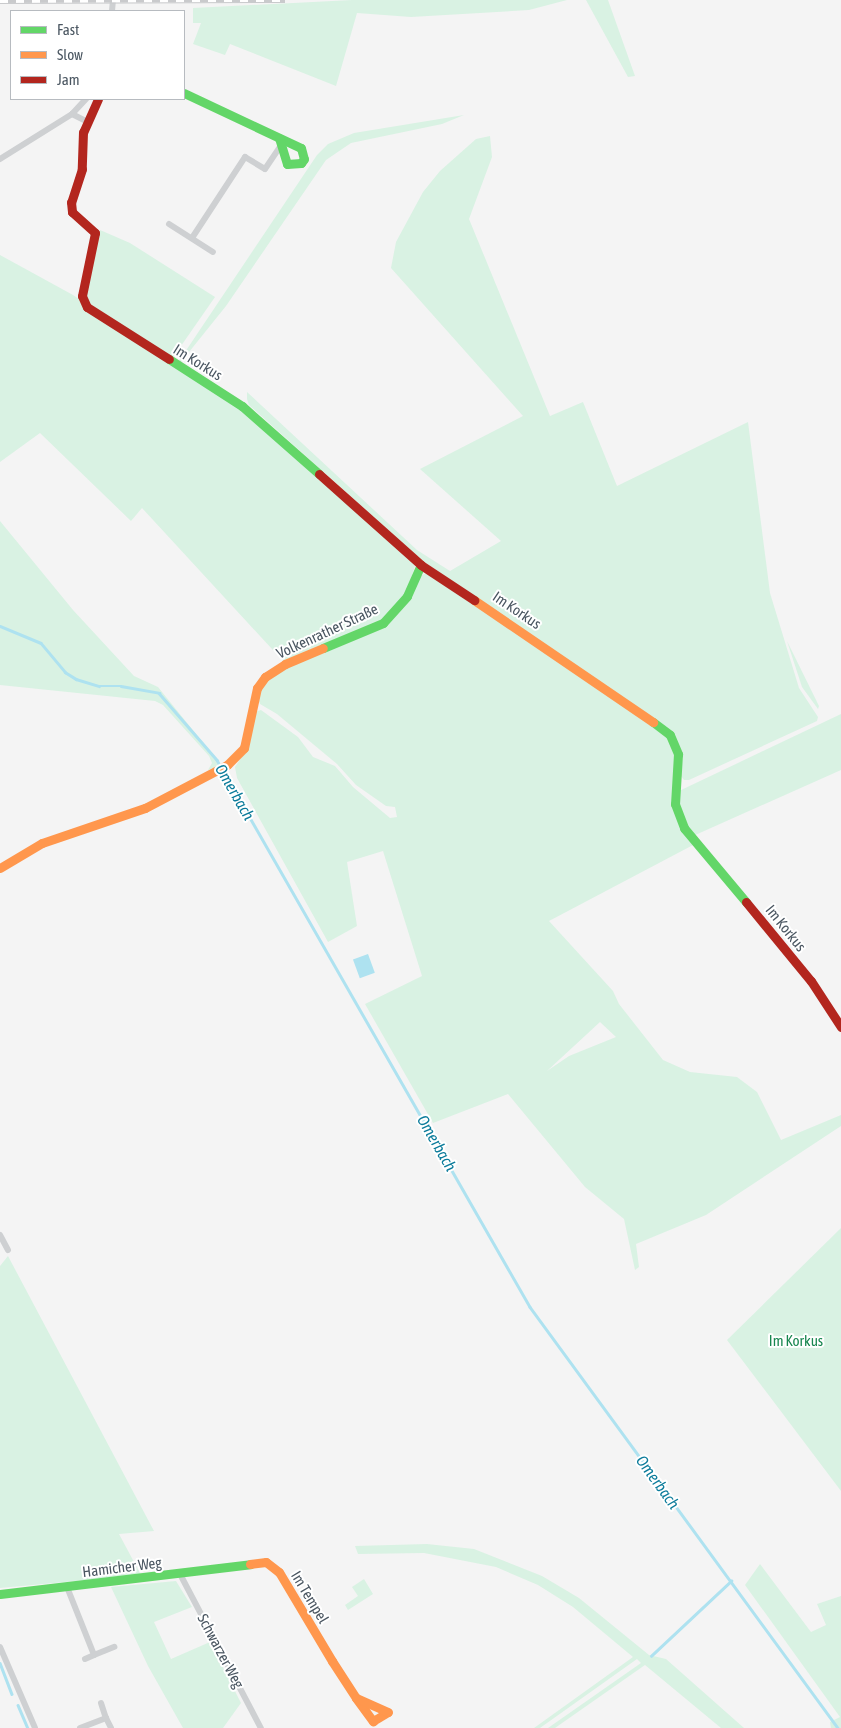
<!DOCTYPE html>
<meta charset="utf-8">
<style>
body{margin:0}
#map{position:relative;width:841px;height:1728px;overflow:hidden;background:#f4f4f4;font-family:"Asap Condensed",sans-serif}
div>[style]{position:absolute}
.green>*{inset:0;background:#d9f2e3}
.water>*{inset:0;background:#aee2f0;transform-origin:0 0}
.stream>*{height:2.5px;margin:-1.25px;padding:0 1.25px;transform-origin:1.25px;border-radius:1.25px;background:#aee2f0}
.street>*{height:6px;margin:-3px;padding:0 3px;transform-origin:3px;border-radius:3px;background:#ced0d2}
.fast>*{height:9px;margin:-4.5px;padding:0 4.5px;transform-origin:4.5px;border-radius:4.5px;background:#63d668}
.slow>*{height:9px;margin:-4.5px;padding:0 4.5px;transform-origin:4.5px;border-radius:4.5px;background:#ff974d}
.jam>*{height:9px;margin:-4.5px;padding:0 4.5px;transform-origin:4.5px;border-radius:4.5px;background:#b3261e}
.rail>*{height:4.5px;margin-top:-2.25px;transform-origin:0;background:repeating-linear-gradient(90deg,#fff 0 8px,#c9cacc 0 16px);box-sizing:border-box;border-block:1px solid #c9cacc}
span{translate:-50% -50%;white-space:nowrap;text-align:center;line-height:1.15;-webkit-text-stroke:4px #fff;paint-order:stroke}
.street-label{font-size:15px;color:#4a5661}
.park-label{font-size:15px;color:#17864f}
.water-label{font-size:16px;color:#0c7c9b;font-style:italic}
.legend{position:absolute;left:10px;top:10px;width:175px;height:90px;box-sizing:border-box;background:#fff;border:1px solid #b7bbc0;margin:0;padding:6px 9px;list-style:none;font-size:15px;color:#4a5661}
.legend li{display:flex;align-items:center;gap:10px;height:25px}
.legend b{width:25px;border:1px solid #b7bbc0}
</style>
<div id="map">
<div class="green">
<i style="clip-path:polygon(352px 0,567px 0,529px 10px,411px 17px,357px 13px,336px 86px,230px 44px,225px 55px,193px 44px,201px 23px,193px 23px,193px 8px)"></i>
<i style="clip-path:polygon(586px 0,608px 0,635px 76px,628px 77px)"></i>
<i style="clip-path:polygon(464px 115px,442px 124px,351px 143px,326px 160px,226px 306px,181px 362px,179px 361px,317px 155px,328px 144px,354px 133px)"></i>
<i style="clip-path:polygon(490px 136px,492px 157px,469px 219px,550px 416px,583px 402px,617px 486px,748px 422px,770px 593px,799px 688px,818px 717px,817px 721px,689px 780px,684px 780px,681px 776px,683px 753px,672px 732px,423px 561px,249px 405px,247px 399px,247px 392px,417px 550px,450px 571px,501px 541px,420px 469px,523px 416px,391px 268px,396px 242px,423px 192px,440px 171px,476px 139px)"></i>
<i style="clip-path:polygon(100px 230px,130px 243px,215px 297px,174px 356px,166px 357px,93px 308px,86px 300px,83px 284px)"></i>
<i style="clip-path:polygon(0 255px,73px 295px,244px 411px,410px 558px,415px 566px,406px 595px,384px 619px,284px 662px,142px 508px,131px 521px,40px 433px,0 462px)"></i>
<i style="clip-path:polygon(0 521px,73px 610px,134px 676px,158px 687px,221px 765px,208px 770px,212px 763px,209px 756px,163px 705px,155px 701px,0 685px)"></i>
<i style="clip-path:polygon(evenodd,429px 572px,568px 665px,667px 737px,675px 754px,673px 804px,695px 844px,549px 921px,613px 991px,619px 1004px,663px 1060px,690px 1072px,737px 1077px,757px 1092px,781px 1140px,841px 1115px,841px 1126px,706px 1215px,636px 1244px,639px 1267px,635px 1270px,624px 1219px,585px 1187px,508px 1094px,433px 1123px,365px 1004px,422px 976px,383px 851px,347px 862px,357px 926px,328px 942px,237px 778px,235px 767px,247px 749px,255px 712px,261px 710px,298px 737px,313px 757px,335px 766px,353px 787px,390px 818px,397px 817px,395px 807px,386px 806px,356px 785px,337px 764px,277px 714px,260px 704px,257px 696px,267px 679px,287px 667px,386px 624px,420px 576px,429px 572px,600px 1022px,616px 1037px,569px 1056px,547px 1071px,600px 1022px)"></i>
<i style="clip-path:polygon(787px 641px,819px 706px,818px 709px,802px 687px)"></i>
<i style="clip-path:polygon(841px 714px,841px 770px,693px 836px,678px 803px,679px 791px)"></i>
<i style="clip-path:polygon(841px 1228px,841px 1491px,727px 1340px)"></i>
<i style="clip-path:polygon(8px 1256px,154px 1531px,119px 1534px,141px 1575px,0 1588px,0 1266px)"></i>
<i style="clip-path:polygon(427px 1544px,474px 1549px,542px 1576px,579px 1598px,649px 1655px,666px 1659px,744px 1728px,721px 1728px,645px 1665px,555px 1728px,548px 1728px,641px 1663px,637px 1659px,540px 1728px,534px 1728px,633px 1657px,573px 1607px,538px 1585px,496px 1567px,424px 1553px,358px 1554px,355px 1546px)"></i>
<i style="clip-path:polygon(760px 1564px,811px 1632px,826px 1625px,817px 1604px,841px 1596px,841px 1728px,831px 1728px,830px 1722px,840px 1717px,745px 1585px)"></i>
<i style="clip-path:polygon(364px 1579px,373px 1594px,348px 1610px,345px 1605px,358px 1596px,352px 1587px)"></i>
<i style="clip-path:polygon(176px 1581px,192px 1607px,154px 1622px,171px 1659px,210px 1642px,241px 1703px,223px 1728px,183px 1728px,148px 1666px,111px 1587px)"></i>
</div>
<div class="water">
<i style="left:368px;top:954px;width:20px;height:16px;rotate:70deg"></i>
</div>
<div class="stream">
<i style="left:0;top:626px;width:44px;rotate:22.5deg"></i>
<i style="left:41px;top:643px;width:38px;rotate:50deg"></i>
<i style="left:65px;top:672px;width:13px;rotate:32deg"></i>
<i style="left:76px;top:679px;width:24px;rotate:17deg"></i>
<i style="left:99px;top:686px;width:22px"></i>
<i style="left:121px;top:686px;width:39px;rotate:10deg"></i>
<i style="left:159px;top:693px;width:89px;rotate:49.1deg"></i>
<i style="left:217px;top:760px;width:630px;rotate:60.22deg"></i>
<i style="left:530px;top:1307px;width:522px;rotate:53.81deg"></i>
<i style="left:651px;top:1656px;width:110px;rotate:-43.2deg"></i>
<i style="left:0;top:1663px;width:33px;rotate:69deg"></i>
<i style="left:18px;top:1705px;width:25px;rotate:67deg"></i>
</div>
<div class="street">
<i style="left:112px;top:11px;width:11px;rotate:-85deg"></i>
<i style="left:72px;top:114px;width:18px;rotate:27deg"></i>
<i style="left:0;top:159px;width:85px;rotate:-32deg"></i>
<i style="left:72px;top:114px;width:21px;rotate:-47deg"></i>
<i style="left:169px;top:224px;width:52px;rotate:32.5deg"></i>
<i style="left:192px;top:238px;width:97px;rotate:-56.8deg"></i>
<i style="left:245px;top:157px;width:23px;rotate:31deg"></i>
<i style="left:265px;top:169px;width:27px;rotate:-56deg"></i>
<i style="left:0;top:1235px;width:17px;rotate:62deg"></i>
<i style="left:180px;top:1574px;width:174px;rotate:62.3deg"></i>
<i style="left:67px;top:1587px;width:73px;rotate:68.3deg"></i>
<i style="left:94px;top:1655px;width:22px;rotate:-22deg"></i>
<i style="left:0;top:1647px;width:88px;rotate:66.6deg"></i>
<i style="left:85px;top:1659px;width:10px;rotate:-24deg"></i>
<i style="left:101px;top:1703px;width:16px;rotate:72deg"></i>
<i style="left:80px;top:1728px;width:28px;rotate:-21deg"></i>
<i style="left:106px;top:1718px;width:11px;rotate:63deg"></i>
</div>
<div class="fast">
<i style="left:184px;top:93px;width:129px;rotate:25.2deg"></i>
<i style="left:301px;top:148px;width:11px;rotate:75deg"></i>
<i style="left:304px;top:159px;width:5px;rotate:127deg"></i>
<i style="left:301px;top:163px;width:14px;rotate:176deg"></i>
<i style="left:287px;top:164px;width:27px;rotate:-107deg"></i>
<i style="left:169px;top:359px;width:87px;rotate:32.8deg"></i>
<i style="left:242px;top:406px;width:103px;rotate:41.4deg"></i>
<i style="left:323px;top:648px;width:65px;rotate:-22.6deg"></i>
<i style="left:383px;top:623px;width:36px;rotate:-48deg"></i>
<i style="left:407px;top:596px;width:34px;rotate:-66deg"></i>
<i style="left:653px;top:722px;width:21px;rotate:37deg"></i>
<i style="left:670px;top:735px;width:21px;rotate:67deg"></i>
<i style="left:678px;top:754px;width:50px;rotate:93.4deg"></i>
<i style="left:675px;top:804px;width:26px;rotate:69deg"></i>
<i style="left:684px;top:828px;width:97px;rotate:50deg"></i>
<i style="left:0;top:1594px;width:252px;rotate:-6.8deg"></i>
</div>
<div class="slow">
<i style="left:474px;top:600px;width:217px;rotate:34.3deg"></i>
<i style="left:0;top:868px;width:49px;rotate:-30.8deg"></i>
<i style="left:42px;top:843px;width:109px;rotate:-18.8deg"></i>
<i style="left:145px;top:808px;width:93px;rotate:-27.7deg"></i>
<i style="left:227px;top:765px;width:24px;rotate:-45deg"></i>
<i style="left:244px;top:748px;width:61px;rotate:-77.8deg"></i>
<i style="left:257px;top:688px;width:14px;rotate:-54deg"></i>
<i style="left:265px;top:677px;width:24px;rotate:-33deg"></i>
<i style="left:285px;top:664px;width:41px;rotate:-22.8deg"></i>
<i style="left:250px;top:1564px;width:16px;rotate:-7deg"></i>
<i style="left:266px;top:1562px;width:16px;rotate:38deg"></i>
<i style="left:279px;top:1572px;width:104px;rotate:59.2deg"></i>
<i style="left:332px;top:1661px;width:44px;rotate:57deg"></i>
<i style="left:356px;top:1698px;width:29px;rotate:54deg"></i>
<i style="left:373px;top:1721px;width:17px;rotate:-31deg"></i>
<i style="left:388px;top:1712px;width:35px;rotate:-156deg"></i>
</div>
<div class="jam">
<i style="left:98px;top:99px;width:36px;rotate:114deg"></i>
<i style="left:83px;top:132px;width:37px;rotate:92deg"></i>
<i style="left:82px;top:169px;width:35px;rotate:108deg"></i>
<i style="left:71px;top:202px;width:10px;rotate:84deg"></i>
<i style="left:72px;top:212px;width:31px;rotate:42deg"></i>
<i style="left:95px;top:233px;width:64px;rotate:101.7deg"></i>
<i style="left:82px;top:296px;width:12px;rotate:66deg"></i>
<i style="left:87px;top:307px;width:97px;rotate:32.4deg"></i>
<i style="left:319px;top:474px;width:137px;rotate:41.7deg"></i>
<i style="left:421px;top:565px;width:64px;rotate:33.4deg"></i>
<i style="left:746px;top:902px;width:102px;rotate:50.6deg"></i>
<i style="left:811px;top:981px;width:55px;rotate:56.9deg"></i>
</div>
<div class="rail">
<i style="left:0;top:1px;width:285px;rotate:-0.2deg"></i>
</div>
<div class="street-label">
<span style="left:198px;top:362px;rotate:32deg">Im Korkus</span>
<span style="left:517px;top:610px;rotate:34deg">Im Korkus</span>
<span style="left:327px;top:631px;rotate:-25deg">Volkenrather Straße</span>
<span style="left:786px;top:928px;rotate:51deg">Im Korkus</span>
<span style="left:122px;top:1567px;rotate:-7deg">Hamicher Weg</span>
<span style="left:310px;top:1597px;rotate:59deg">Im Tempel</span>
<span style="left:221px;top:1651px;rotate:62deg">Schwarzer Weg</span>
</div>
<div class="park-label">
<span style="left:796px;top:1341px">Im Korkus</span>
</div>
<div class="water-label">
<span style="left:235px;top:792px;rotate:60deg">Omerbach</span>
<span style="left:437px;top:1143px;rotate:60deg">Omerbach</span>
<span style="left:658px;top:1482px;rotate:54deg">Omerbach</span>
</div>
<ul class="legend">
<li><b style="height:6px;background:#63d668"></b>Fast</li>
<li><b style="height:6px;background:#ff974d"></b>Slow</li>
<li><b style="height:6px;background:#b3261e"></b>Jam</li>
</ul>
</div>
